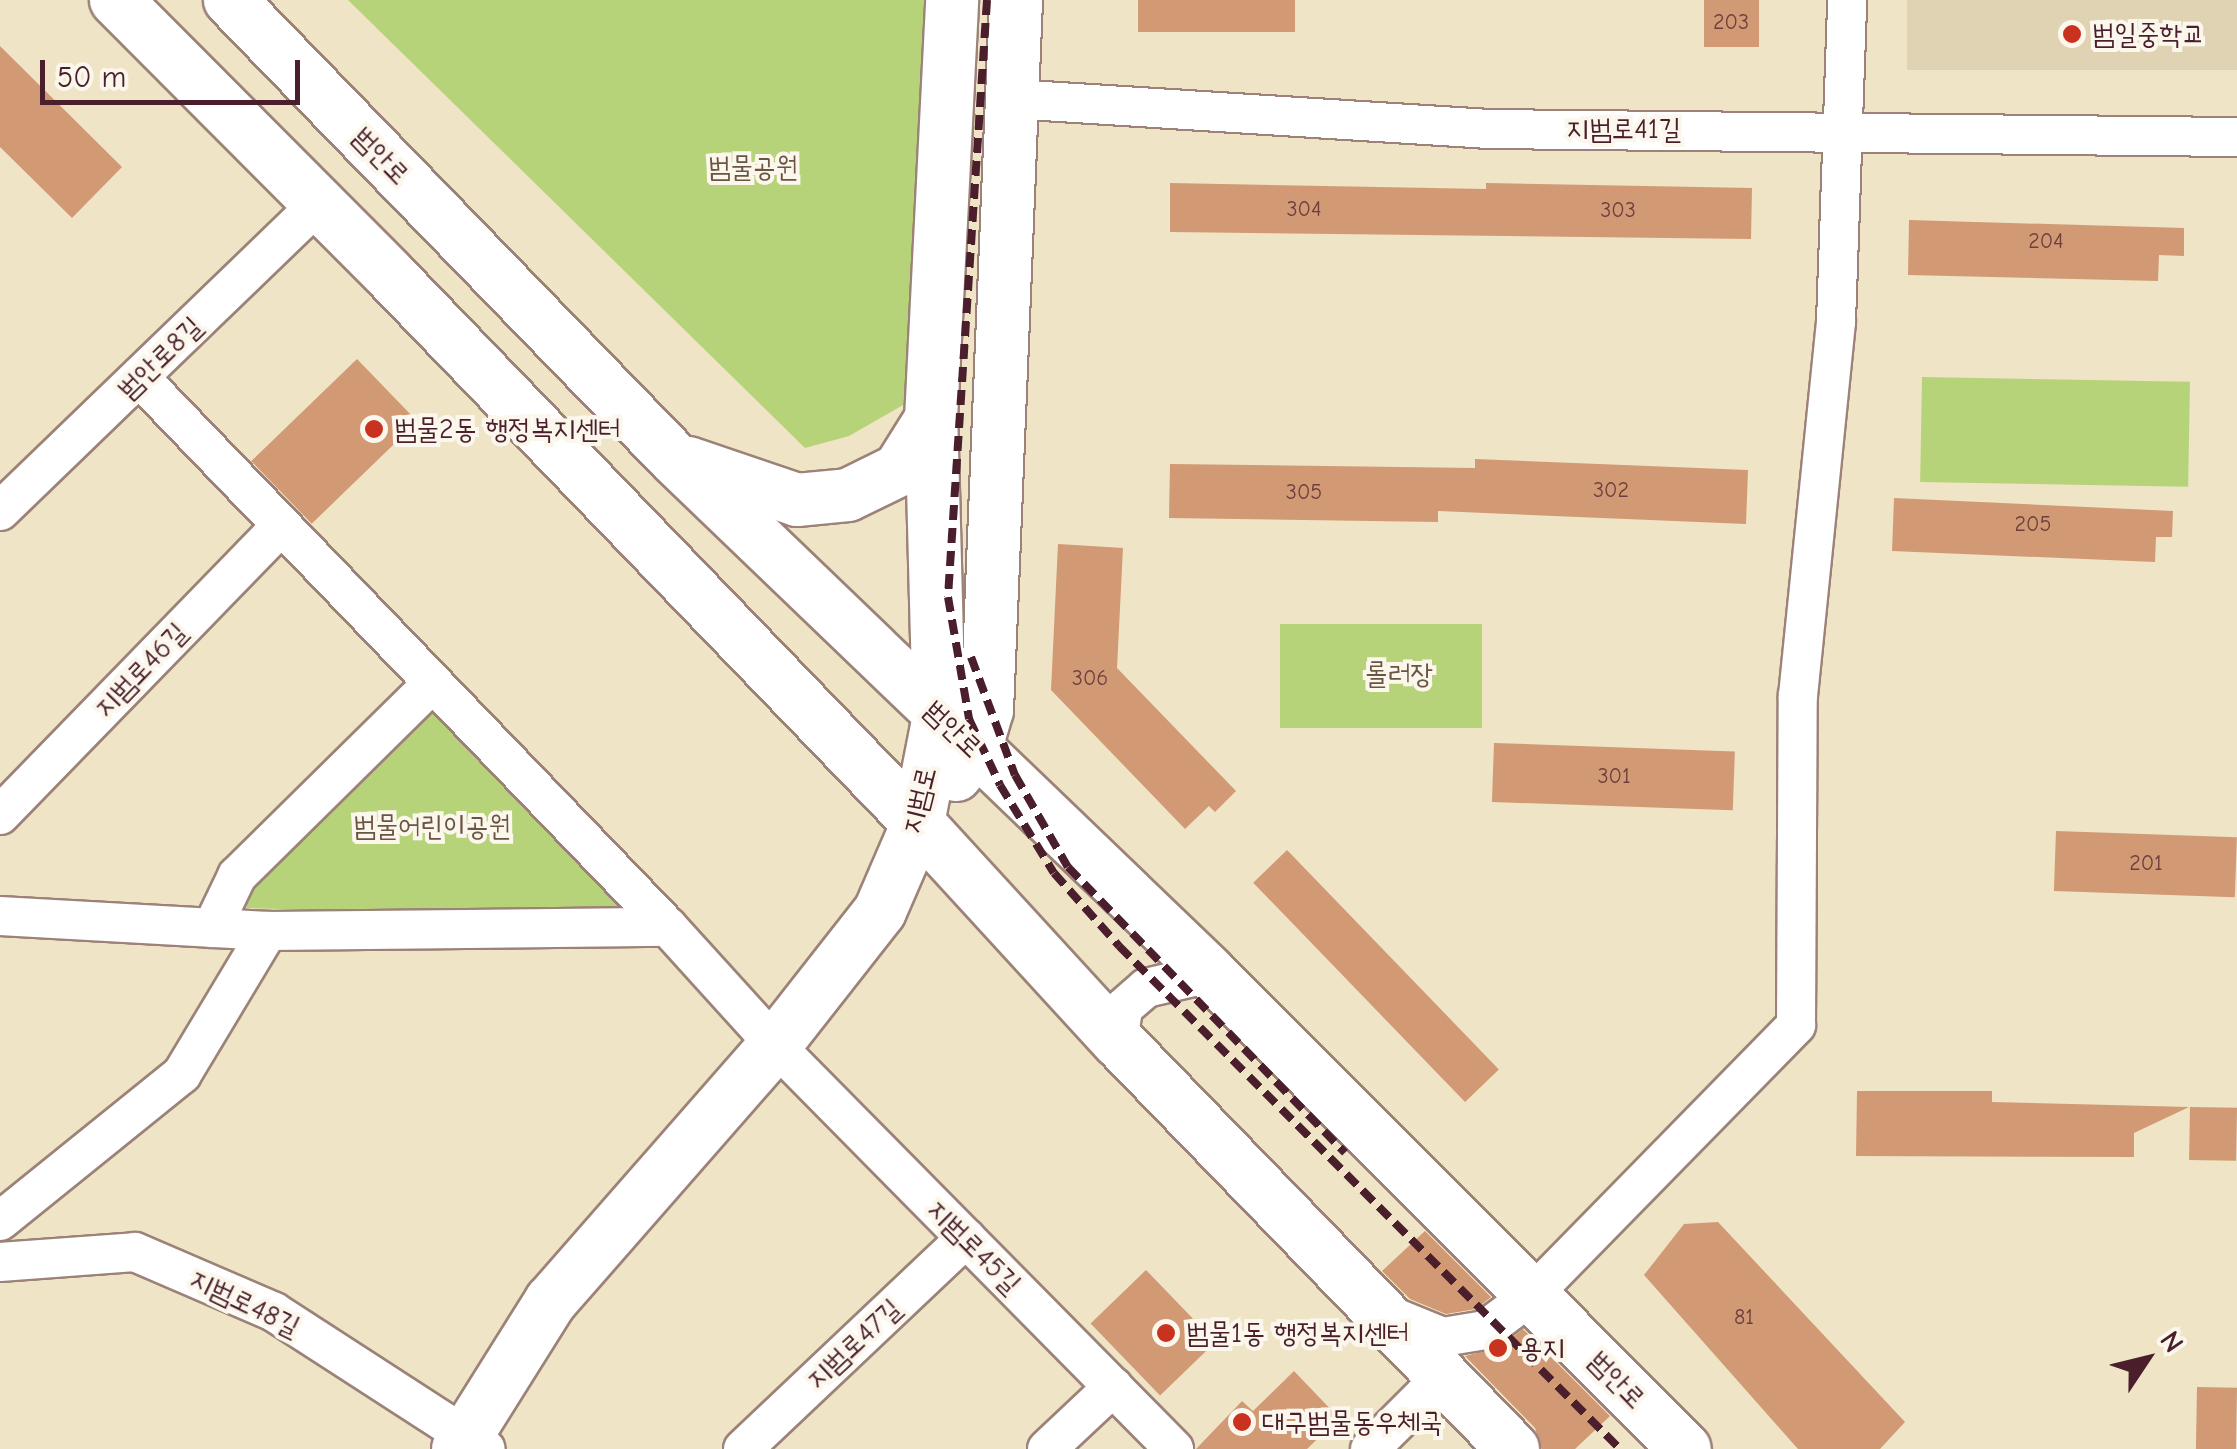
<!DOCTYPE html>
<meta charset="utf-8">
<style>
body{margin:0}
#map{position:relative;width:2237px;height:1449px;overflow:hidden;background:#efe4c6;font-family:"Comic Neue","Poor Story",sans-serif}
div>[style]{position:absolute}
.built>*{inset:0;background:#dfd3b4;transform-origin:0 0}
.green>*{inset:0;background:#b6d379;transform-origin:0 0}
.building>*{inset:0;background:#d29975;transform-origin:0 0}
.roads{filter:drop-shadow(2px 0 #9c8278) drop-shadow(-2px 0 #9c8278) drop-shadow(0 2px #9c8278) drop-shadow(0 -2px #9c8278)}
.street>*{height:38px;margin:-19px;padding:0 19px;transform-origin:19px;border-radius:19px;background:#fff}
.secondary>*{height:52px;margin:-26px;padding:0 26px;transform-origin:26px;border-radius:26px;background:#fff}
.rail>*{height:8px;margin-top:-4px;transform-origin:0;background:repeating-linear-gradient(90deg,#4a1f2b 0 15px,transparent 0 23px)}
.dots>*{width:28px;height:28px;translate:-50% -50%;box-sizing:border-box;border:5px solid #fbf7ec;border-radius:50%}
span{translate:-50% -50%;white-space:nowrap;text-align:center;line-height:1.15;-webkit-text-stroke:8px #fbf7ec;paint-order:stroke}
.number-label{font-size:22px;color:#6c3e3e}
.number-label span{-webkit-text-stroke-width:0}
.poi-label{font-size:28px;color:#4a1f2b}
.left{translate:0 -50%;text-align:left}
.street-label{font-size:28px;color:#4a1f2b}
.park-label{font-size:28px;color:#6a5542}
.north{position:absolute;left:2097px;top:1309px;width:100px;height:100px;-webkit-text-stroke:8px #fbf7ec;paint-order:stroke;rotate:55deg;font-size:28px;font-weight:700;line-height:40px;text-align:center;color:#4a1f2b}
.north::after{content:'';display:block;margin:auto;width:35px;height:45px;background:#4a1f2b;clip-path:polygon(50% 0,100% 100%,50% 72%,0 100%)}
.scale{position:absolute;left:40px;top:60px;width:260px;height:45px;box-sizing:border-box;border:5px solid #4a1f2b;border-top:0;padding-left:12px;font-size:30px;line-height:35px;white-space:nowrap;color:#4a1f2b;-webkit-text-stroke:8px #fbf7ec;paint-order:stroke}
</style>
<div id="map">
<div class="built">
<i style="left:1907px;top:0;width:330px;height:70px"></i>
</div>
<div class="green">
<i style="clip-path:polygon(348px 0,925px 0,910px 401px,849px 436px,805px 448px)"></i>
<i style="left:1922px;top:377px;width:268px;height:105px;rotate:1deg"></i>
<i style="left:1280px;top:624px;width:202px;height:104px"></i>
<i style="clip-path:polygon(432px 696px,648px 920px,247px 908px,239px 887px)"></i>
</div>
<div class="building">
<i style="left:1138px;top:0;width:157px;height:32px"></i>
<i style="left:1704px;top:0;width:55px;height:47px"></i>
<i style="clip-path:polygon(0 46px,122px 167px,72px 218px,0 147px)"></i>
<i style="clip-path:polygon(1170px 183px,1486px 189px,1486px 183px,1752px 188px,1751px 239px,1170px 232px)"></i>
<i style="clip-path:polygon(1909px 220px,2184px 228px,2184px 256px,2159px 255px,2158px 281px,1908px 275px)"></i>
<i style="left:357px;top:359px;width:87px;height:147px;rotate:46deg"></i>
<i style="clip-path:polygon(1475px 459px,1748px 470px,1746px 524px,1438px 511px,1438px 522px,1169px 518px,1170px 464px,1475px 468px)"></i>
<i style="clip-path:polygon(1894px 498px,2173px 511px,2172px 537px,2156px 537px,2155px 562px,1892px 551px)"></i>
<i style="clip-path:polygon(1058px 544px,1123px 548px,1117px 668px,1236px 791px,1215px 812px,1209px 806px,1185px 829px,1051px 690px)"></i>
<i style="left:1494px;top:743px;width:241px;height:59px;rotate:2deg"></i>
<i style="left:2056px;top:831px;width:181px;height:60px;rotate:2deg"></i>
<i style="left:1287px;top:850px;width:305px;height:47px;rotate:46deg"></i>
<i style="clip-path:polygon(1857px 1091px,1992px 1091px,1992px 1102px,2189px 1107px,2134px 1133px,2134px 1157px,1856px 1156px)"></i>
<i style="left:2190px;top:1107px;width:47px;height:53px;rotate:1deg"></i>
<i style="clip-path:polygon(1718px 1222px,1905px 1422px,1880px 1449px,1798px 1449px,1644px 1275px,1684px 1224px)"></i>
<i style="clip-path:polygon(1425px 1231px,1491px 1297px,1476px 1309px,1446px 1314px,1410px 1299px,1382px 1271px)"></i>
<i style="left:1146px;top:1270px;width:100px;height:77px;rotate:46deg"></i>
<i style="clip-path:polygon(1523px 1329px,1610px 1416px,1575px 1449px,1542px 1449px,1535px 1428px,1465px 1356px,1498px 1348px)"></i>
<i style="clip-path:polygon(1294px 1371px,1339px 1418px,1307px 1449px,1196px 1449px,1242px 1401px,1253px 1411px)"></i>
<i style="left:2197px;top:1387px;width:40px;height:62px;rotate:1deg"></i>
</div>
<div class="roads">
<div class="street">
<i style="left:1012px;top:99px;width:475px;rotate:3.6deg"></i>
<i style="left:1486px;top:129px;width:751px;rotate:0.61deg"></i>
<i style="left:140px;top:378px;width:762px;rotate:46.12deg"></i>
<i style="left:668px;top:927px;width:159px;rotate:47.8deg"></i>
<i style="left:775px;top:1045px;width:568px;rotate:45.36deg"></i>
<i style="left:0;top:511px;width:442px;rotate:-44deg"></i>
<i style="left:0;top:815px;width:403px;rotate:-45.8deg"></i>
<i style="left:0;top:916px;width:268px;rotate:3.2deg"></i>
<i style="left:268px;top:931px;width:400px;rotate:-0.6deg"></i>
<i style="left:212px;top:928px;width:58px;rotate:-64.3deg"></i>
<i style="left:237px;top:876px;width:275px;rotate:-44.6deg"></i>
<i style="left:1118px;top:1041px;width:33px;rotate:-81deg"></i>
<i style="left:1123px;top:1008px;width:30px;rotate:-41deg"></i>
<i style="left:1146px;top:988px;width:66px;rotate:-13.2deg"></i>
<i style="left:0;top:1221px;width:234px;rotate:-38.9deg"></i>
<i style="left:182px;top:1074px;width:167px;rotate:-59deg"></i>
<i style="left:0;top:1262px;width:135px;rotate:-4.2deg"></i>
<i style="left:135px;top:1252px;width:151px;rotate:23.3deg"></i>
<i style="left:274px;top:1312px;width:252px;rotate:32.9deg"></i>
<i style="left:1394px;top:1317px;width:53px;rotate:22.2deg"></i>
<i style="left:1443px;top:1337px;width:43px;rotate:-9.5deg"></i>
<i style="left:1485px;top:1330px;width:60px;rotate:-36.9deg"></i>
<i style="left:1533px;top:1294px;width:376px;rotate:-45.6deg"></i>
<i style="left:1796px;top:1025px;width:329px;rotate:-89.7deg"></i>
<i style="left:1798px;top:696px;width:376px;rotate:-84.2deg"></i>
<i style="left:1836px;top:322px;width:322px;rotate:-88deg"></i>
<i style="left:743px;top:1449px;width:307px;rotate:-43.4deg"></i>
<i style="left:1047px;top:1449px;width:91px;rotate:-43.2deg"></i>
<i style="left:1370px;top:1449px;width:102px;rotate:-45deg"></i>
</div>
<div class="secondary">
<i style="left:116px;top:0;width:384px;rotate:45.1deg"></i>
<i style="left:387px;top:272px;width:765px;rotate:46.06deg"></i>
<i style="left:918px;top:823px;width:296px;rotate:47.5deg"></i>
<i style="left:1118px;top:1041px;width:568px;rotate:45.93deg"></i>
<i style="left:230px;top:0;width:639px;rotate:45.89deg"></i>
<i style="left:675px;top:459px;width:742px;rotate:43.85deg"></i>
<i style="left:1210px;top:973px;width:672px;rotate:45.06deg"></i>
<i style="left:688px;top:463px;width:115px;rotate:18.7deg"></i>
<i style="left:797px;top:500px;width:51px;rotate:-5.6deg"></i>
<i style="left:848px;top:495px;width:57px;rotate:-26.1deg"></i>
<i style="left:899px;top:470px;width:60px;rotate:-57.9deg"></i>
<i style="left:956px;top:775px;width:31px;rotate:-52deg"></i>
<i style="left:975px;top:751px;width:43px;rotate:-73.7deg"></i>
<i style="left:987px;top:710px;width:711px;rotate:-87.66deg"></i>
<i style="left:458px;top:1449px;width:175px;rotate:-57.9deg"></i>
<i style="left:551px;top:1301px;width:340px;rotate:-48.8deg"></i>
<i style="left:775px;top:1045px;width:170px;rotate:-51.9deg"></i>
<i style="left:880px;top:911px;width:96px;rotate:-66.6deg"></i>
<i style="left:918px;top:823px;width:109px;rotate:-78.9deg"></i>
<i style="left:939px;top:716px;width:297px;rotate:-91.5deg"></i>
<i style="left:931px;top:419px;width:420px;rotate:-87.1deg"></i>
</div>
</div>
<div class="rail">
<i style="left:987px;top:0;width:598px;rotate:93.74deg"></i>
<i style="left:948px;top:597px;width:124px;rotate:80.2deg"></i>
<i style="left:969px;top:719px;width:73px;rotate:64.8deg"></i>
<i style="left:1000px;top:785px;width:103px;rotate:58.5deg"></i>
<i style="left:1054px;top:873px;width:98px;rotate:48.3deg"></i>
<i style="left:1119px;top:946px;width:710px;rotate:45.11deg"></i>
<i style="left:971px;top:657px;width:126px;rotate:69.6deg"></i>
<i style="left:1015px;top:775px;width:106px;rotate:60.1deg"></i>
<i style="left:1068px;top:867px;width:398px;rotate:45.9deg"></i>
</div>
<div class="dots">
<i style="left:2072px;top:34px;background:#c8321e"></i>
<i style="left:374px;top:429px;background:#c8321e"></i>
<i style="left:1166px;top:1333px;background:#c8321e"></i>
<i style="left:1498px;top:1348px;background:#c8321e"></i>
<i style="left:1242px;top:1422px;background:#c8321e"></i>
</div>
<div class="number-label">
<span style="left:1731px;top:23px">203</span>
<span style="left:1304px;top:210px">304</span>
<span style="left:1618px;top:211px">303</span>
<span style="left:2046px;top:242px">204</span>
<span style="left:1611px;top:491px">302</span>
<span style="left:1304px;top:493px">305</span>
<span style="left:2033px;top:525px">205</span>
<span style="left:1090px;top:679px">306</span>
<span style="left:1614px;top:777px">301</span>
<span style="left:2146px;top:864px">201</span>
<span style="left:1744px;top:1318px">81</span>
</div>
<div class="poi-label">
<span class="left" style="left:2092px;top:34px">범일중학교</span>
<span class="left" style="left:394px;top:429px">범물2동 행정복지센터</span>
<span class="left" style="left:1186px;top:1333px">범물1동 행정복지센터</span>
<span class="left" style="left:1520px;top:1348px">용지</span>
<span class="left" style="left:1262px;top:1422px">대구범물동우체국</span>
</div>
<div class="street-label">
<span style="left:1624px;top:129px">지범로41길</span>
<span style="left:381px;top:156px;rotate:46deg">범안로</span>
<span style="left:160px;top:358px;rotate:-44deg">범안로8길</span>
<span style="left:141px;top:670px;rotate:-46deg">지범로46길</span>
<span style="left:953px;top:729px;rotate:44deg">범안로</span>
<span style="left:919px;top:800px;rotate:-76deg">지범로</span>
<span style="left:974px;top:1247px;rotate:45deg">지범로45길</span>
<span style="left:245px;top:1303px;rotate:26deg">지범로48길</span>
<span style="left:854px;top:1344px;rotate:-43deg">지범로47길</span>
<span style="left:1617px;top:1380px;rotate:46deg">범안로</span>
</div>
<div class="park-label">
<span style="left:753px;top:167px">범물공원</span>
<span style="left:1399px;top:674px">롤러장</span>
<span style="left:432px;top:826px">범물어린이공원</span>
</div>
<div class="north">N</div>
<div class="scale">50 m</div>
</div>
